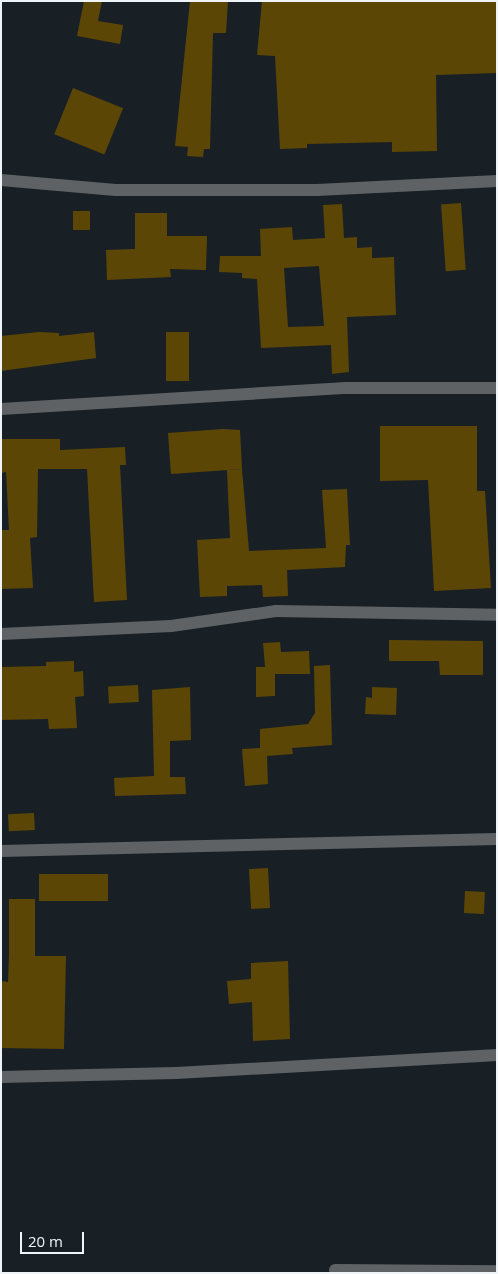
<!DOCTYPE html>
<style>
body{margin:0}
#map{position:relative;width:498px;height:1274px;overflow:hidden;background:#192025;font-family:"Open Sans",sans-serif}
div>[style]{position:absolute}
.building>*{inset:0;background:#5c4606;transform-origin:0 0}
.street>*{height:12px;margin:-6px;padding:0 6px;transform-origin:6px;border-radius:6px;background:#5e6265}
span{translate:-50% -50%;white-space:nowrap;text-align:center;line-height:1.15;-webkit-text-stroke:4px #192025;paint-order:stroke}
.frame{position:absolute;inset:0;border:2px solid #eff4f8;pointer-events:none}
.scale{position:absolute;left:20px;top:1232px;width:64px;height:22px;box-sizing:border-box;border:2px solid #eff4f8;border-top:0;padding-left:6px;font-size:15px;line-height:18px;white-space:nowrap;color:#eff4f8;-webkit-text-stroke:4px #192025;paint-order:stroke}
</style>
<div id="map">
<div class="building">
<i style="clip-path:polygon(84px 1px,102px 1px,98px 21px,123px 25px,120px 44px,77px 36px)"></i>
<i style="clip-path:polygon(190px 1px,228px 1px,226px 33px,213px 33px,210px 149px,204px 149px,203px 157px,187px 156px,188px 147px,175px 146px)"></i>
<i style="clip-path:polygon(262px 1px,497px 1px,497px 73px,436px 75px,437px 151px,392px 152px,392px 142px,307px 144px,307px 148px,280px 149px,275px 56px,257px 55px)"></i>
<i style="left:73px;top:88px;width:54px;height:50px;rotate:22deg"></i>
<i style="left:461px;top:203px;width:67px;height:20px;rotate:86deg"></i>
<i style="clip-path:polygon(evenodd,342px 204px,344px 238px,357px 237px,357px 248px,372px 247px,372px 258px,394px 257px,396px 315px,347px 317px,349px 372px,332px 374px,331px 345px,261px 348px,257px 279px,242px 278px,242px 273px,219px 272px,220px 256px,261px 256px,260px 229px,292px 227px,293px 240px,325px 238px,323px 205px,342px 204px,319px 266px,324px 326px,288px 327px,284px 268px,319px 266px)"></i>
<i style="left:90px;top:211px;width:19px;height:17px;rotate:90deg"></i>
<i style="clip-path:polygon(135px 213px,167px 213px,167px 236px,207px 236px,206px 270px,170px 269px,171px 277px,107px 280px,106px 250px,135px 249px)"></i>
<i style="clip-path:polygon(39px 332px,59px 333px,59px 336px,94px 332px,96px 358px,1px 371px,1px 336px)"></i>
<i style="left:166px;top:332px;width:23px;height:49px"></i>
<i style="clip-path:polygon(380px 426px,477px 426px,477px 491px,485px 491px,491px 588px,434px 591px,428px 480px,380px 481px)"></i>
<i style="clip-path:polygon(223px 429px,240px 430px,242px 469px,171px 474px,168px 433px)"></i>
<i style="clip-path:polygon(1px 439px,60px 439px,60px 450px,125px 447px,126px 465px,120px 465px,127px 600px,94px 602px,87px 469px,38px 469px,37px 537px,30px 538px,33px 588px,1px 589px,1px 530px,9px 530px,6px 472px,1px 473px)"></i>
<i style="clip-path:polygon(242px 469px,249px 551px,326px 548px,322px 490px,347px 489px,350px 545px,346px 545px,345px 567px,287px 570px,288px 596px,263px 597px,262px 585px,227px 586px,227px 596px,200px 597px,197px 540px,230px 538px,227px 470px)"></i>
<i style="clip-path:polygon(389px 640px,483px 641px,483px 675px,440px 675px,439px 661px,389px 661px)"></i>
<i style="clip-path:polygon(280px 642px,281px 652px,309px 651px,310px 674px,275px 674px,275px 696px,256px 697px,256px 667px,265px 667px,263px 643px)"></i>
<i style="clip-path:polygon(74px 661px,74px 672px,83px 671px,84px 696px,75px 697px,77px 728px,49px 729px,48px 719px,1px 720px,1px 667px,46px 666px,46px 662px)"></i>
<i style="clip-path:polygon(330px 665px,332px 745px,292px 748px,293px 754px,267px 756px,268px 784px,245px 786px,242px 749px,260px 748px,260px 729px,308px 724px,315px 713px,314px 666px)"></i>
<i style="left:138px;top:685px;width:17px;height:30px;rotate:87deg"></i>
<i style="clip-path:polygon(190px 687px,191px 740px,170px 741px,170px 777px,185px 777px,186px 794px,115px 796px,114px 778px,154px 776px,152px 690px)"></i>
<i style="clip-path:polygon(372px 687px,397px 688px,396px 715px,365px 714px,366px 697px,372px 698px)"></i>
<i style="left:34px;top:813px;width:17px;height:26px;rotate:87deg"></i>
<i style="left:268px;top:868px;width:40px;height:19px;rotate:87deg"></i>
<i style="left:108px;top:874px;width:27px;height:69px;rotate:90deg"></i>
<i style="left:465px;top:891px;width:20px;height:22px;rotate:3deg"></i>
<i style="clip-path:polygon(9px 899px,35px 899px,35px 956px,66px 956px,64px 1049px,1px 1048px,1px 981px,8px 982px,9px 956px)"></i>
<i style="clip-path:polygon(288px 961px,290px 1039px,253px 1041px,252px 1002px,229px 1004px,227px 981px,251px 979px,251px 963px)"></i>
</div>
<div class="street">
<i style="left:1px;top:180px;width:115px;rotate:5deg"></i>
<i style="left:116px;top:190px;width:201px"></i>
<i style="left:317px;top:190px;width:180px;rotate:-2.9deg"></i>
<i style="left:1px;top:409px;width:346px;rotate:-3.5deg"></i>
<i style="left:346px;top:388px;width:151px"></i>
<i style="left:1px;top:634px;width:170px;rotate:-2.7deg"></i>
<i style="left:171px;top:626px;width:106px;rotate:-8.1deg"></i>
<i style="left:276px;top:611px;width:221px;rotate:1deg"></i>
<i style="left:1px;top:851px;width:496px;rotate:-1.4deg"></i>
<i style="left:1px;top:1077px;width:175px;rotate:-1.3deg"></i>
<i style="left:176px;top:1073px;width:322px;rotate:-3.2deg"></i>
<i style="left:335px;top:1270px;width:162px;rotate:0.4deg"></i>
</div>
<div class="frame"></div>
<div class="scale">20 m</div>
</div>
